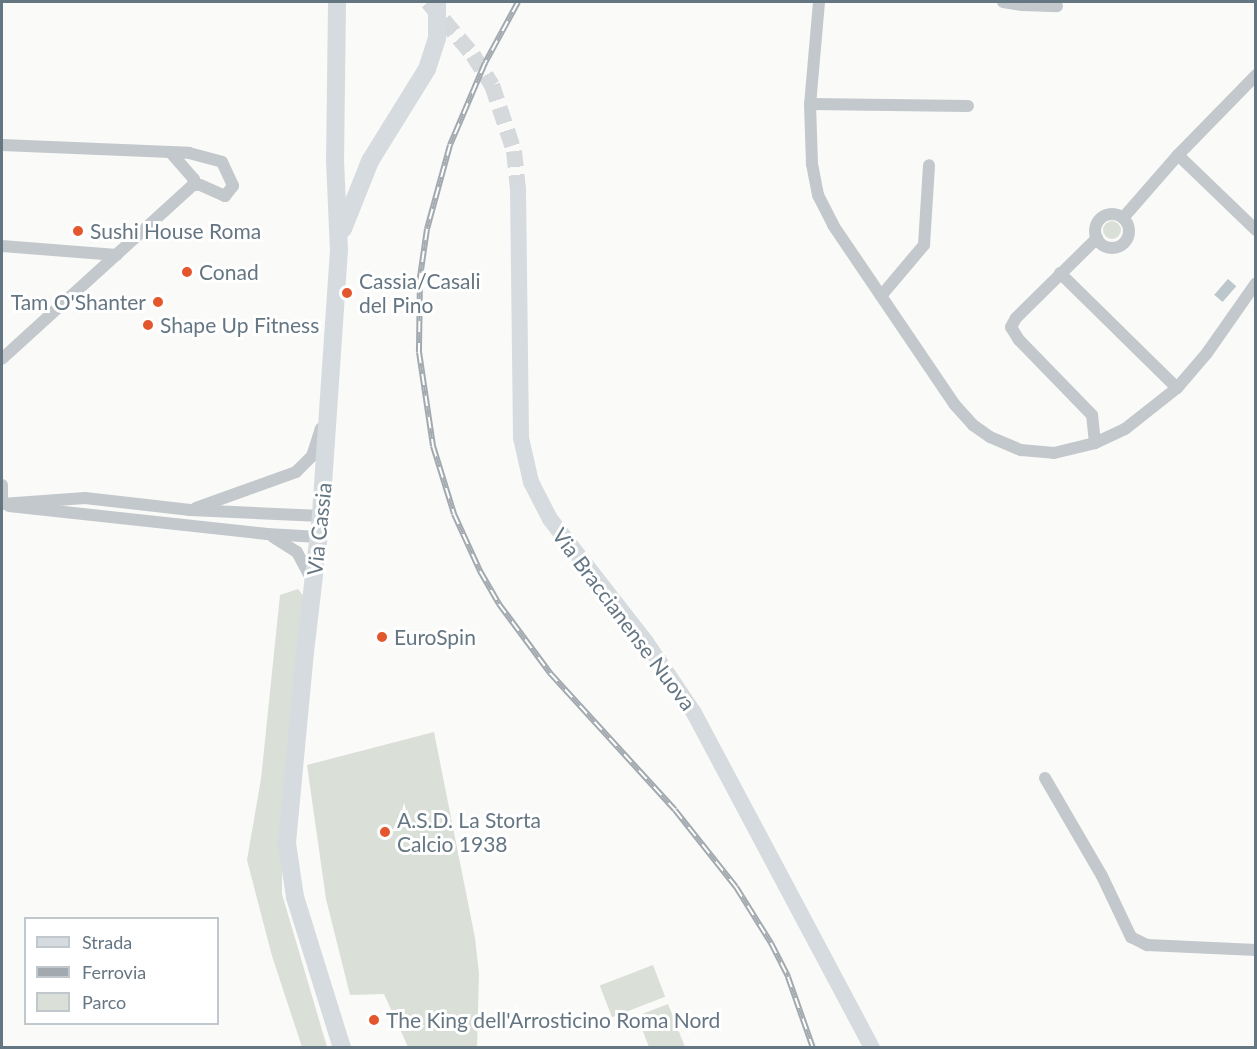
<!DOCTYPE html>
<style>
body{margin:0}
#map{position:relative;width:1257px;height:1049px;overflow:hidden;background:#fafaf8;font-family:Lato,sans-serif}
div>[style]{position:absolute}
.green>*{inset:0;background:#dadfd7;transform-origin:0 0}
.round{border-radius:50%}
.water>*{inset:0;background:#bbc7cb;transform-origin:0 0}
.secondary-tunnel>*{height:16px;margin-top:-8px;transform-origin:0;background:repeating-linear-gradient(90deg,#d5d9db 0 16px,transparent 0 24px)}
.minor>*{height:12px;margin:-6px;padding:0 6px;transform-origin:6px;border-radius:6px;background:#c3c8cc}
.minor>.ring{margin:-6px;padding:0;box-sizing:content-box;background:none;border:12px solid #c3c8cc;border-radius:50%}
.secondary>*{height:16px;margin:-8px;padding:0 8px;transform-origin:8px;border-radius:8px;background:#d6dbdf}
.primary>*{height:18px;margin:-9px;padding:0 9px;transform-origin:9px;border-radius:9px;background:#d6dbdf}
.rail>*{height:6px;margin-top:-3px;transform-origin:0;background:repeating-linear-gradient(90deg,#fff 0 11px,#a2aab0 0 22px);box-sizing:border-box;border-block:2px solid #a2aab0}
.dots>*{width:16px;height:16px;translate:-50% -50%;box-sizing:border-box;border:3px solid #fff;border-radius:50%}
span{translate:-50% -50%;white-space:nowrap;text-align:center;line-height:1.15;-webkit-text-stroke:6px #fff;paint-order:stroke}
.poi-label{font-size:21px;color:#657683}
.left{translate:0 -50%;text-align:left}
.right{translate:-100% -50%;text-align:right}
.street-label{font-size:21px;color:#657683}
.frame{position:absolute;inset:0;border:3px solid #657683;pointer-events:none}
.legend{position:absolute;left:24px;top:917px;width:195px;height:108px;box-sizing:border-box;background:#fff;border:2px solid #c1c8cd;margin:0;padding:8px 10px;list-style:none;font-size:18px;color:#657683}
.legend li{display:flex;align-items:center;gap:12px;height:30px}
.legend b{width:30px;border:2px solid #c1c8cd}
</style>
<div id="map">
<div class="green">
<i class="round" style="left:1103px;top:221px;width:18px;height:18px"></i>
<i style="clip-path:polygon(298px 589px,308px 602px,282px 859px,282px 894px,327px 1047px,302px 1047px,272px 956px,247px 860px,261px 779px,280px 595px)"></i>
<i style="clip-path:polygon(434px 732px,475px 938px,479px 974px,477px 1047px,408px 1047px,384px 994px,350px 995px,326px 899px,307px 765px)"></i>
<i style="left:653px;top:965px;width:34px;height:57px;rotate:69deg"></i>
<i style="clip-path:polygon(668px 1004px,685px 1047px,649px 1047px,637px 1016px)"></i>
</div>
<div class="water">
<i style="left:1228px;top:279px;width:11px;height:21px;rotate:41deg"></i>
</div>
<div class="secondary-tunnel">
<i style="left:428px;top:2px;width:70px;rotate:49.7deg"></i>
<i style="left:473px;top:55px;width:36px;rotate:58deg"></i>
<i style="left:492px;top:85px;width:70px;rotate:71.6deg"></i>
<i style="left:514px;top:151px;width:38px;rotate:84deg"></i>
</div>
<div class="minor">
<i style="left:819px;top:2px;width:102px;rotate:95deg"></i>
<i style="left:810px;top:104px;width:60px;rotate:88.1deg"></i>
<i style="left:812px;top:164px;width:32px;rotate:79deg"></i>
<i style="left:818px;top:195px;width:34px;rotate:63deg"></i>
<i style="left:833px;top:225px;width:217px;rotate:55.9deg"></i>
<i style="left:955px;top:405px;width:27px;rotate:48deg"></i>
<i style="left:973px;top:425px;width:21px;rotate:35deg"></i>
<i style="left:990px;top:437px;width:34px;rotate:23deg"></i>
<i style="left:1021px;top:450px;width:33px;rotate:5deg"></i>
<i style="left:1054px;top:453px;width:42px;rotate:-13.7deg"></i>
<i style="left:1095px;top:443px;width:33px;rotate:-25deg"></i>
<i style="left:1125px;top:429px;width:66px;rotate:-38.3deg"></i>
<i style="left:1177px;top:388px;width:46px;rotate:-49.4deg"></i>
<i style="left:1207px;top:353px;width:85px;rotate:-55deg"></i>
<i style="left:1003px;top:2px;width:20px;rotate:9deg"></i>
<i style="left:1023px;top:5px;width:34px;rotate:2deg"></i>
<i style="left:810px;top:104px;width:158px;rotate:0.7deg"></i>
<i style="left:2px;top:145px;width:187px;rotate:2.4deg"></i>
<i style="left:189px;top:153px;width:34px;rotate:15deg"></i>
<i style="left:222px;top:162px;width:26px;rotate:65deg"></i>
<i style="left:233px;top:186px;width:13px;rotate:129deg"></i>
<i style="left:225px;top:196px;width:27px;rotate:-156deg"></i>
<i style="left:200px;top:185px;width:7px;rotate:180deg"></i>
<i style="left:193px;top:185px;width:258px;rotate:137.7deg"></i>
<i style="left:172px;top:154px;width:33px;rotate:49deg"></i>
<i style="left:194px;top:179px;width:6px;rotate:99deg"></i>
<i style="left:1178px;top:155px;width:108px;rotate:43.9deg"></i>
<i class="ring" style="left:1095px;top:214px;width:22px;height:22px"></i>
<i style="left:1123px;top:218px;width:84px;rotate:-48.9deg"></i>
<i style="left:1178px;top:155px;width:112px;rotate:-45.7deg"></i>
<i style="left:2px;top:246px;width:115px;rotate:4.5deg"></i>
<i style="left:1060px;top:273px;width:164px;rotate:44.5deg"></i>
<i style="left:881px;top:296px;width:67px;rotate:-49.9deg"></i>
<i style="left:924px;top:245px;width:80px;rotate:-86.4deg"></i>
<i style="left:1095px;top:443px;width:28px;rotate:-96deg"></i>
<i style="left:1092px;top:415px;width:105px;rotate:-134.2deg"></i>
<i style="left:1019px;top:340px;width:15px;rotate:-122deg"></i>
<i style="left:1011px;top:327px;width:10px;rotate:-61deg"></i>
<i style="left:1016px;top:318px;width:114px;rotate:-44.6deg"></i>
<i style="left:2px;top:485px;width:19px;rotate:90deg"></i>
<i style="left:2px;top:504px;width:83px;rotate:-4.1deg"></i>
<i style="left:85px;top:498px;width:106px;rotate:6.5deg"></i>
<i style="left:190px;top:510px;width:131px;rotate:2.6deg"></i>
<i style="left:9px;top:506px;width:260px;rotate:6.2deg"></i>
<i style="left:267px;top:534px;width:52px;rotate:3.3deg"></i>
<i style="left:196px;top:508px;width:106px;rotate:-19.8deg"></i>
<i style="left:296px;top:472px;width:23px;rotate:-45deg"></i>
<i style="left:312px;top:456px;width:29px;rotate:-72deg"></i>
<i style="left:273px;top:537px;width:28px;rotate:32deg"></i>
<i style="left:297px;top:552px;width:32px;rotate:62deg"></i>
<i style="left:1045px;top:778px;width:113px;rotate:59.8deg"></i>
<i style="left:1102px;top:876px;width:68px;rotate:64.6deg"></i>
<i style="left:1131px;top:937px;width:18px;rotate:27deg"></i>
<i style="left:1147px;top:945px;width:109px;rotate:2.6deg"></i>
</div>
<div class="secondary">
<i style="left:518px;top:189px;width:249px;rotate:89.3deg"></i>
<i style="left:521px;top:438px;width:45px;rotate:77.2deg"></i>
<i style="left:531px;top:482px;width:42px;rotate:62.8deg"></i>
<i style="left:550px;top:519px;width:156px;rotate:52deg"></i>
<i style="left:646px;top:642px;width:86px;rotate:55.9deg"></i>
<i style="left:694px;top:713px;width:379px;rotate:62deg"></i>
</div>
<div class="primary">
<i style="left:337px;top:2px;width:158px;rotate:90.7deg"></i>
<i style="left:335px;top:160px;width:90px;rotate:87.5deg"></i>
<i style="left:339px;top:250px;width:267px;rotate:93.9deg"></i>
<i style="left:321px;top:516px;width:137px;rotate:96.7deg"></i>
<i style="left:305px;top:652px;width:192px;rotate:95.4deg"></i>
<i style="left:287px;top:843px;width:55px;rotate:81.6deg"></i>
<i style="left:295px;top:897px;width:158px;rotate:72.7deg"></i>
<i style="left:343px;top:229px;width:73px;rotate:-68.3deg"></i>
<i style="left:370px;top:161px;width:108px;rotate:-58.2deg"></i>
<i style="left:427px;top:69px;width:33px;rotate:-72deg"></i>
<i style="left:437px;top:38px;width:36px;rotate:-90deg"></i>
</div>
<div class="rail">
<i style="left:518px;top:2px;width:69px;rotate:118.4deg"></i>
<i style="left:485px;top:63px;width:89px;rotate:113.1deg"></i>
<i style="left:450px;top:145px;width:87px;rotate:105.3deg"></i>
<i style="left:427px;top:229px;width:49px;rotate:98.3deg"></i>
<i style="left:420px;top:277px;width:75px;rotate:90.8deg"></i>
<i style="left:419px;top:352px;width:95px;rotate:81.5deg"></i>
<i style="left:433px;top:446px;width:71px;rotate:72.8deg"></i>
<i style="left:454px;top:514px;width:63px;rotate:65.5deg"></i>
<i style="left:480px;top:571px;width:38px;rotate:60deg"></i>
<i style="left:499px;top:604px;width:86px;rotate:53.5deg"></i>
<i style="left:550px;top:673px;width:185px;rotate:47.6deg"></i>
<i style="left:675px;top:810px;width:98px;rotate:51.6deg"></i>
<i style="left:736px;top:887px;width:66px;rotate:58deg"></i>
<i style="left:771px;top:943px;width:38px;rotate:63deg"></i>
<i style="left:788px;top:977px;width:75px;rotate:70.6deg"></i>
</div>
<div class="dots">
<i style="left:78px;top:231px;background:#e4572e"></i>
<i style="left:187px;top:272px;background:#e4572e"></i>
<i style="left:347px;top:293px;background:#e4572e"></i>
<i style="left:158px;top:302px;background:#e4572e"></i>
<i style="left:148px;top:325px;background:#e4572e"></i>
<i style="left:382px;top:637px;background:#e4572e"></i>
<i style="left:385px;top:832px;background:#e4572e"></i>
<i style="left:374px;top:1020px;background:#e4572e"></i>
</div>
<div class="poi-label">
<span class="left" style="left:90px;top:231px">Sushi House Roma</span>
<span class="left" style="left:199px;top:272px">Conad</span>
<span class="left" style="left:359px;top:293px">Cassia/Casali<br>del Pino</span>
<span class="right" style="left:146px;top:302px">Tam O'Shanter</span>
<span class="left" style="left:160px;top:325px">Shape Up Fitness</span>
<span class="left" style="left:394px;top:637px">EuroSpin</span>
<span class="left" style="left:397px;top:832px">A.S.D. La Storta<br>Calcio 1938</span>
<span class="left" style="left:386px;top:1020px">The King dell'Arrosticino Roma Nord</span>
</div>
<div class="street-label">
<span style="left:319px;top:529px;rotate:-84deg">Via Cassia</span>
<span style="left:624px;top:619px;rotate:53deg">Via Braccianense Nuova</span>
</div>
<div class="frame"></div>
<ul class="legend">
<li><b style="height:8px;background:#d6dbdf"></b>Strada</li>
<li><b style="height:8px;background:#a2aab0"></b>Ferrovia</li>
<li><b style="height:16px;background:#dadfd7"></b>Parco</li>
</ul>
</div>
